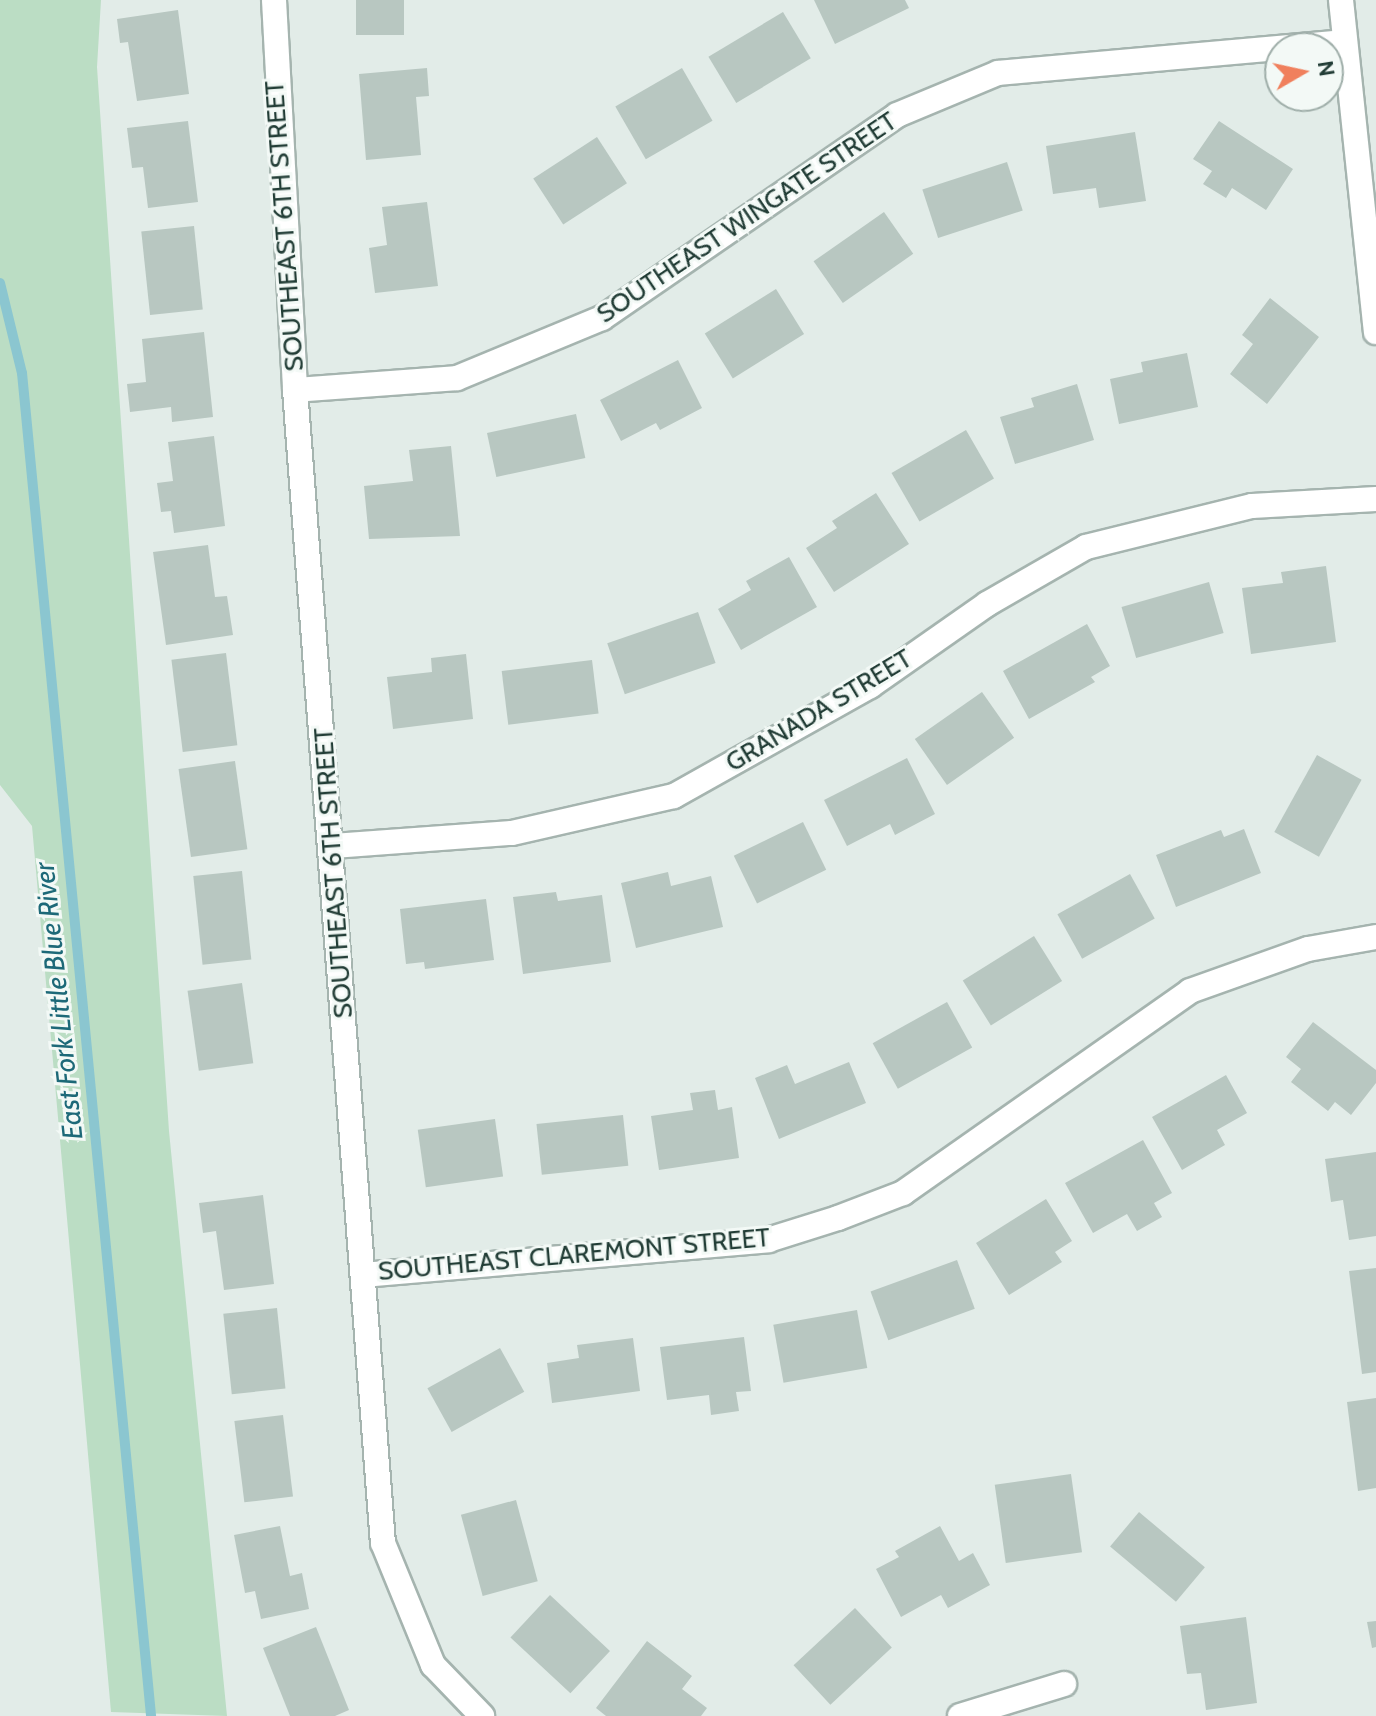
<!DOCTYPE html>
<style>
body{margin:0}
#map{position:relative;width:1376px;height:1716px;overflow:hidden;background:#e2ece8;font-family:Cabin,sans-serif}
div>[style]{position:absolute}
.green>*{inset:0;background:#bbddc4}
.stream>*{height:10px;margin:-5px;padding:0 5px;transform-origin:5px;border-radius:5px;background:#8bc6d0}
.building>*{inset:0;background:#b8c7c1;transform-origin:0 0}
.roads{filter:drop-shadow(2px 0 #a5b4af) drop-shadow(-2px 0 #a5b4af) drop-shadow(0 2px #a5b4af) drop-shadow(0 -2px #a5b4af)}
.minor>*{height:24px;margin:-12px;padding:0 12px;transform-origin:12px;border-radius:12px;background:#fff}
span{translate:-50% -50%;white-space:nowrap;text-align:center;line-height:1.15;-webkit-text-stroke:6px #f3f9f6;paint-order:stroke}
.street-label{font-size:26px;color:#223d36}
.water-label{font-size:28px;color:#1d6978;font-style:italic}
.north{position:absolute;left:1264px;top:32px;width:80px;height:80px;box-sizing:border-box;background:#f3f9f6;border:2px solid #9faea9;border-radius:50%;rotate:81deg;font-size:22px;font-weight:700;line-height:32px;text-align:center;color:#223d36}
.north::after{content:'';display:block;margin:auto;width:28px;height:36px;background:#f0805d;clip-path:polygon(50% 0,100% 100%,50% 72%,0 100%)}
</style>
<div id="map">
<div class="green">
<i style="clip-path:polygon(0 0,101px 0,97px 67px,169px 1131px,227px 1716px,111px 1712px,32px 826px,0 785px)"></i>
</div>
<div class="stream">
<i style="left:0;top:283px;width:93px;rotate:76.3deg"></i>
<i style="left:22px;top:373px;width:1349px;rotate:84.51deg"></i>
</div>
<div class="building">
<i style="left:356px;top:0;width:48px;height:35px"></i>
<i style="clip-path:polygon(814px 0,905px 0,909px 8px,835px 44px)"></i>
<i style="clip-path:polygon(178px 10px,189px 94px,137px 101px,128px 42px,120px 43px,117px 19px)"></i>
<i style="left:783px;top:12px;width:54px;height:87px;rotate:59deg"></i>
<i style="clip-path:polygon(427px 68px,429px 96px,416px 97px,421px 155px,366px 160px,359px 74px)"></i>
<i style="left:682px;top:68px;width:61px;height:77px;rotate:60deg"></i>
<i style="clip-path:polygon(188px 121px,198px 202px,148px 208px,143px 167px,132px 168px,127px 128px)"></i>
<i style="clip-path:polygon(1219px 121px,1293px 169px,1266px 210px,1232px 188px,1226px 198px,1203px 184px,1212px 171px,1193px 159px)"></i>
<i style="clip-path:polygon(1135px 132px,1146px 201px,1099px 208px,1096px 188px,1053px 194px,1046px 146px)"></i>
<i style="left:597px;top:137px;width:55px;height:76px;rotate:57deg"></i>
<i style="left:1007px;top:162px;width:51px;height:89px;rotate:72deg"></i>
<i style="clip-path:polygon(427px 202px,438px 286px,375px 293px,369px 248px,387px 245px,382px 207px)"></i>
<i style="left:884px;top:212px;width:51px;height:86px;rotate:55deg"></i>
<i style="left:194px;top:226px;width:84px;height:53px;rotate:84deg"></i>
<i style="left:776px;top:289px;width:53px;height:84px;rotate:58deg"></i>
<i style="clip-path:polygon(1270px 298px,1319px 337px,1267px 404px,1230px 374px,1253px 344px,1242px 335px)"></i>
<i style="clip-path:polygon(204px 332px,213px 417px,172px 422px,171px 407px,130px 412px,127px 384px,146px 382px,142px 339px)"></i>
<i style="clip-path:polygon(1187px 353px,1198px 407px,1119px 424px,1110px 379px,1143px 372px,1141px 362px)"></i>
<i style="clip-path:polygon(678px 360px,702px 408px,660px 430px,656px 423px,621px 441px,600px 400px)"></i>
<i style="clip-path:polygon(1077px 384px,1094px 440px,1015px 464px,1000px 417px,1034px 407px,1031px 398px)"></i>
<i style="left:576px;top:414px;width:45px;height:91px;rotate:78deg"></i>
<i style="left:966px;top:430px;width:56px;height:86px;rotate:60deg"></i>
<i style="clip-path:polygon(214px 436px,225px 526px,174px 533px,171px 511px,161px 512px,157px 483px,173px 481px,168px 442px)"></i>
<i style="clip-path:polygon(451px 446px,460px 536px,369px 539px,364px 486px,413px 481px,409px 450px)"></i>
<i style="clip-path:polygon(876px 493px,909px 544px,834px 592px,806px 548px,837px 528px,832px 521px)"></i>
<i style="clip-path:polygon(208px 545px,215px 597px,227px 596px,233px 635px,166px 645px,153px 552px)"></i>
<i style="clip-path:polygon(789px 557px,817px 607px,741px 650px,718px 609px,751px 590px,746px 581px)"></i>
<i style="clip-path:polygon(1326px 566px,1336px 642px,1251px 654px,1242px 588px,1283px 583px,1281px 572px)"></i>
<i style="left:1209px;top:582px;width:53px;height:91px;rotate:74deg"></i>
<i style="left:698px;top:612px;width:54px;height:96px;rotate:71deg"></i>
<i style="clip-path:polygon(1087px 624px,1110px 666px,1091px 677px,1095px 682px,1029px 719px,1003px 671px)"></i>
<i style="left:226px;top:653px;width:93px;height:55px;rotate:83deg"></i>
<i style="clip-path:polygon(466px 654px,473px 719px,393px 729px,387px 677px,432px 672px,431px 658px)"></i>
<i style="left:592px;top:660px;width:54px;height:91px;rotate:83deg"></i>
<i style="left:982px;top:692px;width:56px;height:82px;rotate:55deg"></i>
<i style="left:1317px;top:755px;width:51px;height:88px;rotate:29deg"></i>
<i style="clip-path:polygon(907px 758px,935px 814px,895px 835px,890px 824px,847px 846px,824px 800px)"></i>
<i style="left:235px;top:761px;width:89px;height:57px;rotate:82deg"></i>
<i style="left:803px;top:822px;width:53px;height:77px;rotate:64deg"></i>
<i style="clip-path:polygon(1244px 829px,1261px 873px,1176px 907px,1156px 855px,1221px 830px,1224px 837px)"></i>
<i style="left:242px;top:871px;width:89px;height:49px;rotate:84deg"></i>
<i style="clip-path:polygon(668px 872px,671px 886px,711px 876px,723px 927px,636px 948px,621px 883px)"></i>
<i style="left:1130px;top:874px;width:51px;height:83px;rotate:61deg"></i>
<i style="clip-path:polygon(556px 892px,558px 901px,602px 895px,611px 962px,523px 974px,513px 897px)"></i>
<i style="clip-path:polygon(486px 899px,494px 960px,425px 969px,424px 962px,406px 964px,400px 909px)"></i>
<i style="left:1034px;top:936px;width:53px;height:84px;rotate:58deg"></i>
<i style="left:242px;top:983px;width:81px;height:55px;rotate:82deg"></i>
<i style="left:947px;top:1002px;width:52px;height:85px;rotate:61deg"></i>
<i style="clip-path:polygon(1313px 1022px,1376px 1070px,1376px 1083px,1351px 1115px,1335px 1102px,1328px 1111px,1291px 1082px,1301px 1069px,1286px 1057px)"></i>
<i style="clip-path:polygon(849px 1062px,866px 1103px,779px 1139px,755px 1078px,787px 1065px,795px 1084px)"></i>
<i style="clip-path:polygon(1226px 1075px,1247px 1113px,1217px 1130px,1225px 1145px,1182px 1170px,1152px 1117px)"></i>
<i style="clip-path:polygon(715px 1090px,718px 1110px,732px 1107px,739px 1158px,659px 1170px,651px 1116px,693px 1110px,690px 1093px)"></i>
<i style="left:623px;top:1115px;width:51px;height:87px;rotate:84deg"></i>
<i style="left:495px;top:1119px;width:58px;height:78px;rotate:82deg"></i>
<i style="clip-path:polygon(1143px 1140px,1172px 1193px,1154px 1203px,1162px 1217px,1137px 1231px,1127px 1214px,1093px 1233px,1065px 1183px)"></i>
<i style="clip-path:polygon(1376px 1152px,1376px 1236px,1349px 1240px,1343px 1200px,1331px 1202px,1325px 1159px)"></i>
<i style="clip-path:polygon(263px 1195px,274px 1284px,224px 1290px,216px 1231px,203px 1233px,199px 1203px)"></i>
<i style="clip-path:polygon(1046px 1199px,1072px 1241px,1055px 1252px,1062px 1262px,1009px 1295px,976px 1243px)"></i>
<i style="left:957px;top:1260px;width:52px;height:92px;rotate:70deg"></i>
<i style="clip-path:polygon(1376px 1268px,1376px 1372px,1362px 1374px,1349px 1271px)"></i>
<i style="left:277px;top:1308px;width:81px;height:54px;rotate:84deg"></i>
<i style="left:857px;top:1310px;width:59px;height:85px;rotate:80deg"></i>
<i style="clip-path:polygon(744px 1337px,751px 1391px,736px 1392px,739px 1411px,711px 1415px,709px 1395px,667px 1400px,660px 1347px)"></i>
<i style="clip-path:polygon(633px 1338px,640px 1391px,552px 1403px,547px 1363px,579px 1358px,577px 1345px)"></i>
<i style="left:500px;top:1348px;width:50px;height:83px;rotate:61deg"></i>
<i style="clip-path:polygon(1376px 1398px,1376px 1488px,1358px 1491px,1347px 1402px)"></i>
<i style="left:283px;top:1415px;width:82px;height:49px;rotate:83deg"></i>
<i style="left:1071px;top:1474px;width:79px;height:77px;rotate:82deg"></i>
<i style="left:516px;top:1500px;width:84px;height:57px;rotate:75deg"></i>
<i style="left:1139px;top:1512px;width:86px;height:45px;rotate:40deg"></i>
<i style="clip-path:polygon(280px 1526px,290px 1576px,302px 1573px,309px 1609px,261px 1619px,255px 1591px,245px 1593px,234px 1535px)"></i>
<i style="clip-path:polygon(940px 1526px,959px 1561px,973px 1553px,990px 1585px,948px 1608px,941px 1595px,901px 1617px,876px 1569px,899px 1557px,895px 1551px)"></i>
<i style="left:550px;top:1595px;width:82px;height:58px;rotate:43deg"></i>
<i style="left:855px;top:1608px;width:54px;height:84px;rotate:47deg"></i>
<i style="clip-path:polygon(1246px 1617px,1257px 1703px,1206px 1710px,1201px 1673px,1187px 1674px,1180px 1626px)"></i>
<i style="clip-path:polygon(1376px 1621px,1376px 1647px,1372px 1648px,1367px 1622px)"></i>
<i style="clip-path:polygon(316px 1627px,349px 1710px,335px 1716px,290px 1716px,263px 1648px)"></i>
<i style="clip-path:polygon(647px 1641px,692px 1676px,682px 1689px,707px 1708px,701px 1716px,606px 1716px,596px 1708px)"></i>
</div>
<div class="roads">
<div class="minor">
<i style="left:274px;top:0;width:391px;rotate:86.9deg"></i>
<i style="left:295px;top:390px;width:1156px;rotate:85.64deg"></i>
<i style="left:383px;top:1543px;width:132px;rotate:67.7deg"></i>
<i style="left:433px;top:1665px;width:71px;rotate:46.1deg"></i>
<i style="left:1341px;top:0;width:334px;rotate:84deg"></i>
<i style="left:295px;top:390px;width:162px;rotate:-4.2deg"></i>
<i style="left:457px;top:378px;width:157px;rotate:-22.5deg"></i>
<i style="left:602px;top:318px;width:358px;rotate:-34.5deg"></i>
<i style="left:897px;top:115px;width:109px;rotate:-22.6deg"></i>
<i style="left:998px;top:73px;width:348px;rotate:-5.1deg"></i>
<i style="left:333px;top:846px;width:179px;rotate:-4.2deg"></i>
<i style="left:512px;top:833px;width:166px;rotate:-12.9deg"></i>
<i style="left:674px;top:796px;width:225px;rotate:-29.3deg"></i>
<i style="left:870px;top:686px;width:143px;rotate:-35deg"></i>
<i style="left:987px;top:604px;width:114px;rotate:-29.9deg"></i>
<i style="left:1086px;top:547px;width:171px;rotate:-13.9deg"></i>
<i style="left:1252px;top:506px;width:124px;rotate:-3.2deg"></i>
<i style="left:363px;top:1275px;width:407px;rotate:-4.9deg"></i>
<i style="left:768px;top:1240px;width:73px;rotate:-17.4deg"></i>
<i style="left:838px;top:1218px;width:70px;rotate:-21deg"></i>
<i style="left:903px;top:1193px;width:351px;rotate:-35.1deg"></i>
<i style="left:1190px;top:991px;width:125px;rotate:-19.6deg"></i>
<i style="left:1308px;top:949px;width:69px;rotate:-10deg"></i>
<i style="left:960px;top:1716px;width:109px;rotate:-17.1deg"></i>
</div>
</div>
<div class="street-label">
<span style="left:747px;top:218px;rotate:-34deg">SOUTHEAST WINGATE STREET</span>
<span style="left:285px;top:226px;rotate:-94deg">SOUTHEAST 6TH STREET</span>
<span style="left:819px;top:711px;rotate:-31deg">GRANADA STREET</span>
<span style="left:334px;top:873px;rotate:-94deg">SOUTHEAST 6TH STREET</span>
<span style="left:574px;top:1255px;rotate:-5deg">SOUTHEAST CLAREMONT STREET</span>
</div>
<div class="water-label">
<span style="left:58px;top:1001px;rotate:-96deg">East Fork Little Blue River</span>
</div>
<div class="north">N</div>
</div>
